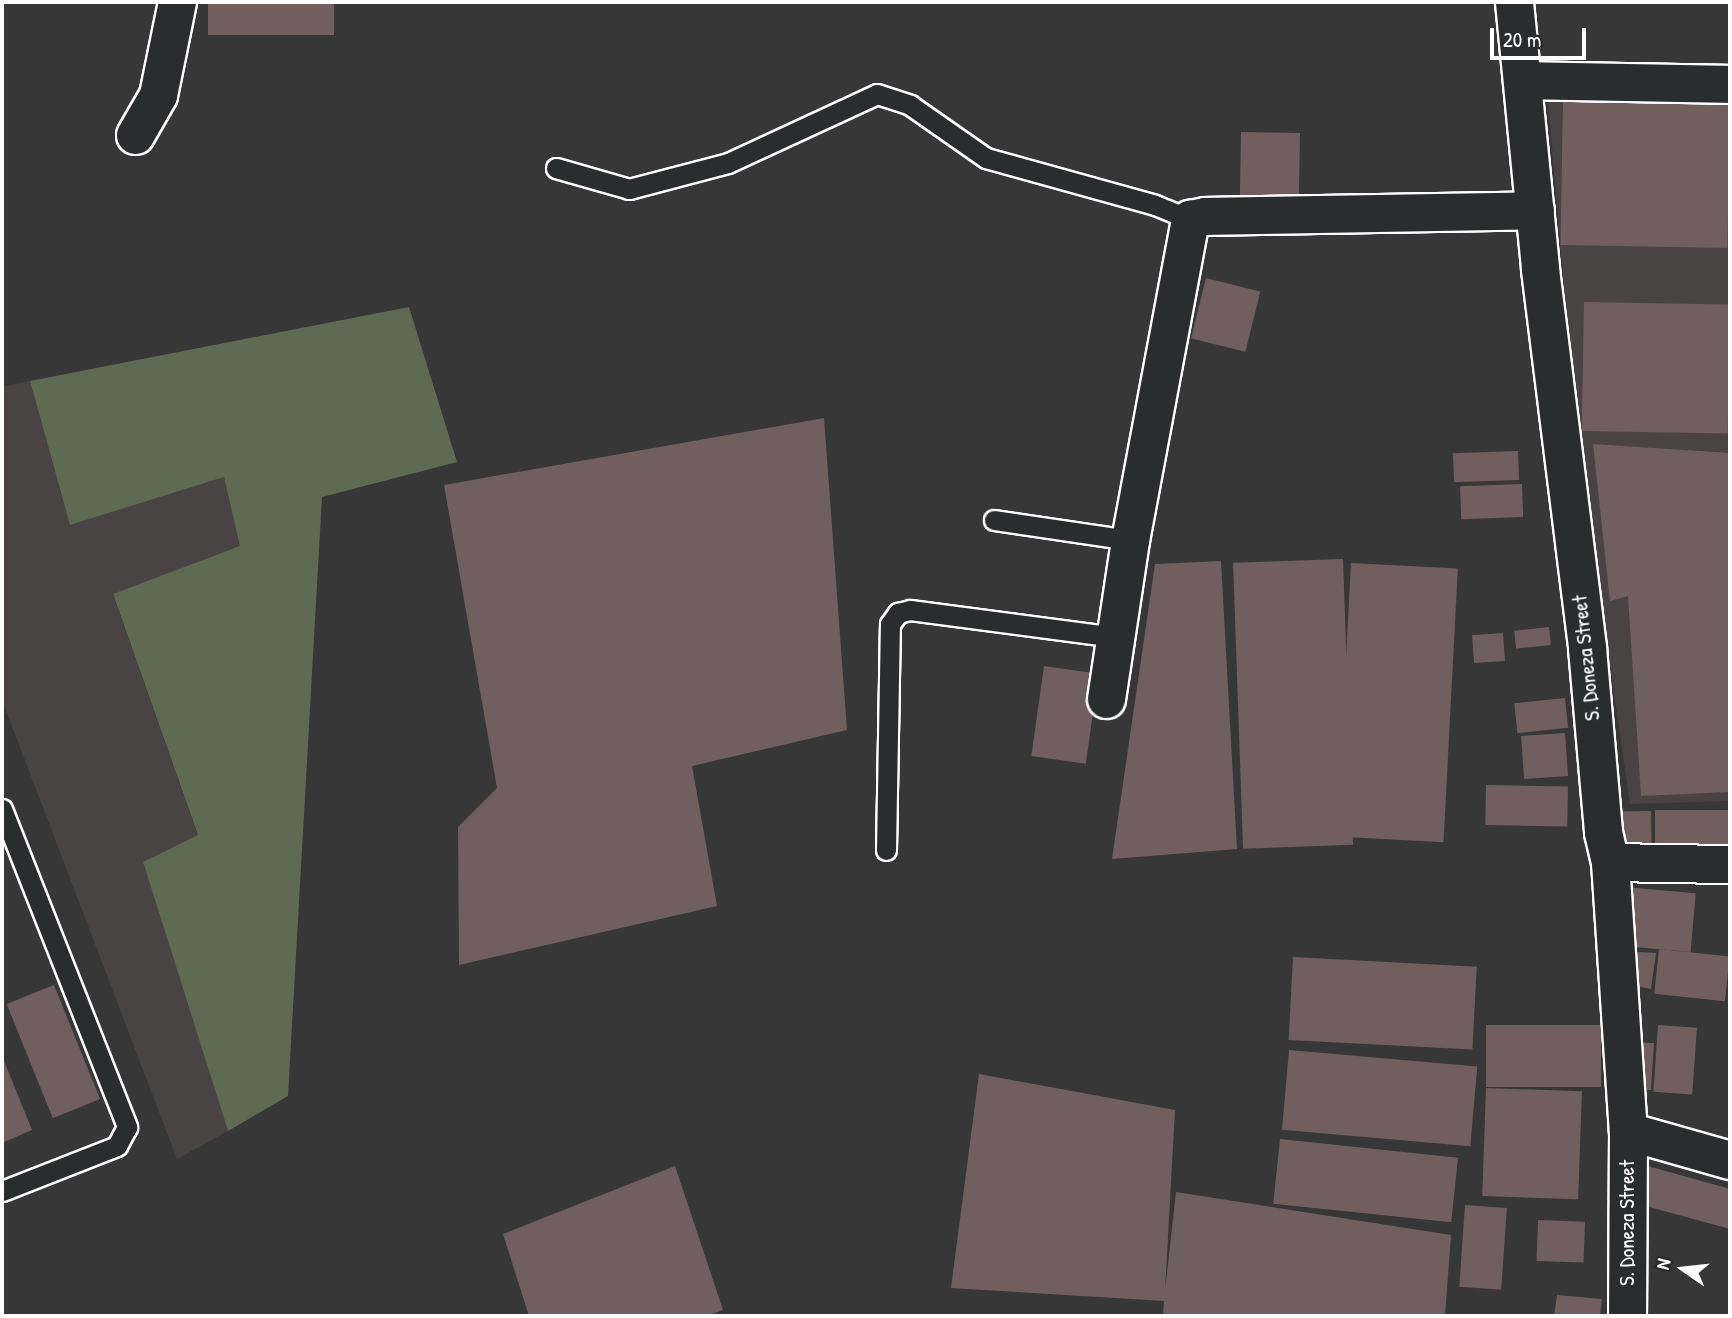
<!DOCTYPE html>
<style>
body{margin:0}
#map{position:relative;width:1732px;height:1318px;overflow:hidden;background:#383738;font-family:"Patrick Hand",sans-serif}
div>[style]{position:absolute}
.built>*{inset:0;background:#494343}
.green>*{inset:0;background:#5e6a51}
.building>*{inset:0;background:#715e5e;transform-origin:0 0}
.roads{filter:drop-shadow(2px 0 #fff) drop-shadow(-2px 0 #fff) drop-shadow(0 2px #fff) drop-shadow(0 -2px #fff)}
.lane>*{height:19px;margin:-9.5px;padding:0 9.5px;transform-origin:9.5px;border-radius:9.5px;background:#2a2d2e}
.street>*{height:37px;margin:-18.5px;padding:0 18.5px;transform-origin:18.5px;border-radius:18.5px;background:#2a2d2e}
span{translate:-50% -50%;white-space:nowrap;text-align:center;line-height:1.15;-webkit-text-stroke:6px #2a2d2e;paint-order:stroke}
.street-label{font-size:21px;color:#fff}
.frame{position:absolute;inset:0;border:4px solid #fff;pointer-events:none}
.north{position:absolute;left:1648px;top:1234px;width:70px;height:70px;-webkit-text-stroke:5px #2a2d2e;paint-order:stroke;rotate:284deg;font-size:19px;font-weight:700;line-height:28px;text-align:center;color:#fff}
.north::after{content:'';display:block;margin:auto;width:24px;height:32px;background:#fff;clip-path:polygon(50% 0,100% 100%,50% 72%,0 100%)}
.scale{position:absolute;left:1490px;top:28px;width:96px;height:32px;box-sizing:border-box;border:4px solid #fff;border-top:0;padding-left:9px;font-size:21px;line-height:24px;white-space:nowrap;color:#fff;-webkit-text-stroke:5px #2a2d2e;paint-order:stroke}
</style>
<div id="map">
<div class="built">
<i style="clip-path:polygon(1547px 90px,1730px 93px,1730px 801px,1630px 804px,1577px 436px)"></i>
<i style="clip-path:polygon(30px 381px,70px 525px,224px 476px,241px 546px,113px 595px,198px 836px,143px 862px,228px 1131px,177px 1159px,2px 700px,2px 387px)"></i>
</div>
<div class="green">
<i style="clip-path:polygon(409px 307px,457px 462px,322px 497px,288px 1096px,228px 1131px,143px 862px,198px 835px,113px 594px,240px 546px,224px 477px,70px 525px,30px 381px)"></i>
</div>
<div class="building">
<i style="left:208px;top:2px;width:126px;height:33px"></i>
<i style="left:1563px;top:99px;width:167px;height:146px;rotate:1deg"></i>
<i style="left:1241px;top:132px;width:59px;height:70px;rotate:1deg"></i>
<i style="left:1206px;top:278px;width:56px;height:62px;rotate:14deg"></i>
<i style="left:1584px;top:302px;width:146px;height:129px;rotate:1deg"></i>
<i style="clip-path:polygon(824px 418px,847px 730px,692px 766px,717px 906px,459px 965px,458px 827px,497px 788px,444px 485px)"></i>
<i style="clip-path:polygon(1593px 444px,1730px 453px,1730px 792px,1641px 796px,1628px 596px,1610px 601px)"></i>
<i style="left:1518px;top:451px;width:29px;height:65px;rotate:88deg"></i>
<i style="left:1522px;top:484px;width:33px;height:62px;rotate:88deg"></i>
<i style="left:1343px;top:559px;width:286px;height:110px;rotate:88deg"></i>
<i style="clip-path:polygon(1221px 561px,1237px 849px,1112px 859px,1155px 564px)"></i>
<i style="left:1351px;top:563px;width:107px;height:274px;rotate:3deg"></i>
<i style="left:1549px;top:627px;width:18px;height:35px;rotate:84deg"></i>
<i style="left:1503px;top:633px;width:28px;height:31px;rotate:86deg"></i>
<i style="left:1044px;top:666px;width:55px;height:91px;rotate:8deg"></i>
<i style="left:1565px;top:698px;width:30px;height:51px;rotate:84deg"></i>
<i style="left:1565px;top:733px;width:43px;height:44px;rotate:86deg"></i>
<i style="left:1486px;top:785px;width:82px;height:40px;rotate:1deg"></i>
<i style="left:1730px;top:810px;width:40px;height:75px;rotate:90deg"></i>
<i style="left:1651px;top:811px;width:43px;height:31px;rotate:89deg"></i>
<i style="left:1625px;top:887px;width:71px;height:59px;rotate:5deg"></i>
<i style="left:1659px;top:949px;width:71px;height:45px;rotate:6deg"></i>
<i style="clip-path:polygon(1620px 951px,1656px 953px,1651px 989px,1623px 983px)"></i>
<i style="left:1293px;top:957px;width:184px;height:83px;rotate:3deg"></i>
<i style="left:54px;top:985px;width:123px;height:51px;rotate:68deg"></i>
<i style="left:1486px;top:1025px;width:115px;height:62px"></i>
<i style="left:1658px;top:1025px;width:39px;height:67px;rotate:4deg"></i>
<i style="clip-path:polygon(1625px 1042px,1654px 1043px,1651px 1090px,1627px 1090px)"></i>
<i style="left:1289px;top:1050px;width:189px;height:80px;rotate:5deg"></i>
<i style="clip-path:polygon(2px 1056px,32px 1130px,2px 1143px)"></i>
<i style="clip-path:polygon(979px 1074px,1175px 1110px,1165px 1291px,1176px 1192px,1451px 1235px,1445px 1316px,1163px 1316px,1164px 1301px,951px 1288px)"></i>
<i style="left:1486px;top:1088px;width:96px;height:108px;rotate:2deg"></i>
<i style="left:1280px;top:1139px;width:179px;height:65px;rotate:6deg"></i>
<i style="clip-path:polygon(1637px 1163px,1730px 1189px,1730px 1229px,1642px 1205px)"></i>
<i style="clip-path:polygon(675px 1166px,723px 1310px,707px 1316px,529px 1316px,503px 1234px)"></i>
<i style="left:1465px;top:1205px;width:42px;height:82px;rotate:4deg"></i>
<i style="left:1538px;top:1220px;width:47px;height:41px;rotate:2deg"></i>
<i style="clip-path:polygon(1557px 1295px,1602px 1299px,1600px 1316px,1554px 1316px)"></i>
</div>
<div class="roads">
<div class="lane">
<i style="left:556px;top:168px;width:76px;rotate:16deg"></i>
<i style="left:629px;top:189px;width:102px;rotate:-14.7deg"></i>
<i style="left:728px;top:163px;width:164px;rotate:-24.8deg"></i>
<i style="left:877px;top:94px;width:35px;rotate:18deg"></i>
<i style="left:910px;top:105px;width:93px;rotate:34.9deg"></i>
<i style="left:986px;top:158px;width:175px;rotate:15.5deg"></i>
<i style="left:1155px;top:205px;width:38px;rotate:22deg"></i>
<i style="left:994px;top:520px;width:137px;rotate:8.4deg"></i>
<i style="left:2px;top:809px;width:342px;rotate:68.5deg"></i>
<i style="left:127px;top:1127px;width:21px;rotate:118deg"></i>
<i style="left:117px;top:1146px;width:123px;rotate:158.6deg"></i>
<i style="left:886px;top:850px;width:226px;rotate:-89deg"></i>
<i style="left:890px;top:624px;width:14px;rotate:-54deg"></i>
<i style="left:898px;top:613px;width:12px;rotate:-14deg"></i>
<i style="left:910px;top:610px;width:207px;rotate:7.5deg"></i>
</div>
<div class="street">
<i style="left:1514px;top:2px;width:268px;rotate:84.4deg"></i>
<i style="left:1540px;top:269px;width:382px;rotate:82.9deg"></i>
<i style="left:1587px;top:648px;width:185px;rotate:85deg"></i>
<i style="left:1603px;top:832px;width:31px;rotate:77deg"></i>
<i style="left:1610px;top:862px;width:270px;rotate:86.2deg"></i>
<i style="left:1628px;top:1131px;width:185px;rotate:90.3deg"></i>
<i style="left:1522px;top:80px;width:208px;rotate:1.1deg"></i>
<i style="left:135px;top:135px;width:46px;rotate:-60.1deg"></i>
<i style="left:158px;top:95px;width:95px;rotate:-78.5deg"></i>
<i style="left:1106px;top:699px;width:161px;rotate:-81.4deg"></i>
<i style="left:1130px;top:540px;width:327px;rotate:-79.4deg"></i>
<i style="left:1190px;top:219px;width:15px;rotate:-11deg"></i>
<i style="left:1205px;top:216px;width:330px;rotate:-1deg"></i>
<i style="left:1610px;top:862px;width:120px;rotate:1deg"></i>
<i style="left:1628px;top:1131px;width:106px;rotate:15.9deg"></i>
</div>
</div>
<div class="street-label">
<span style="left:1586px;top:658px;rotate:-96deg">S. Doneza Street</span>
<span style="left:1627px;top:1223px;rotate:-90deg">S. Doneza Street</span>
</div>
<div class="frame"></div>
<div class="north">N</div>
<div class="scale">20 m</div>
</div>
